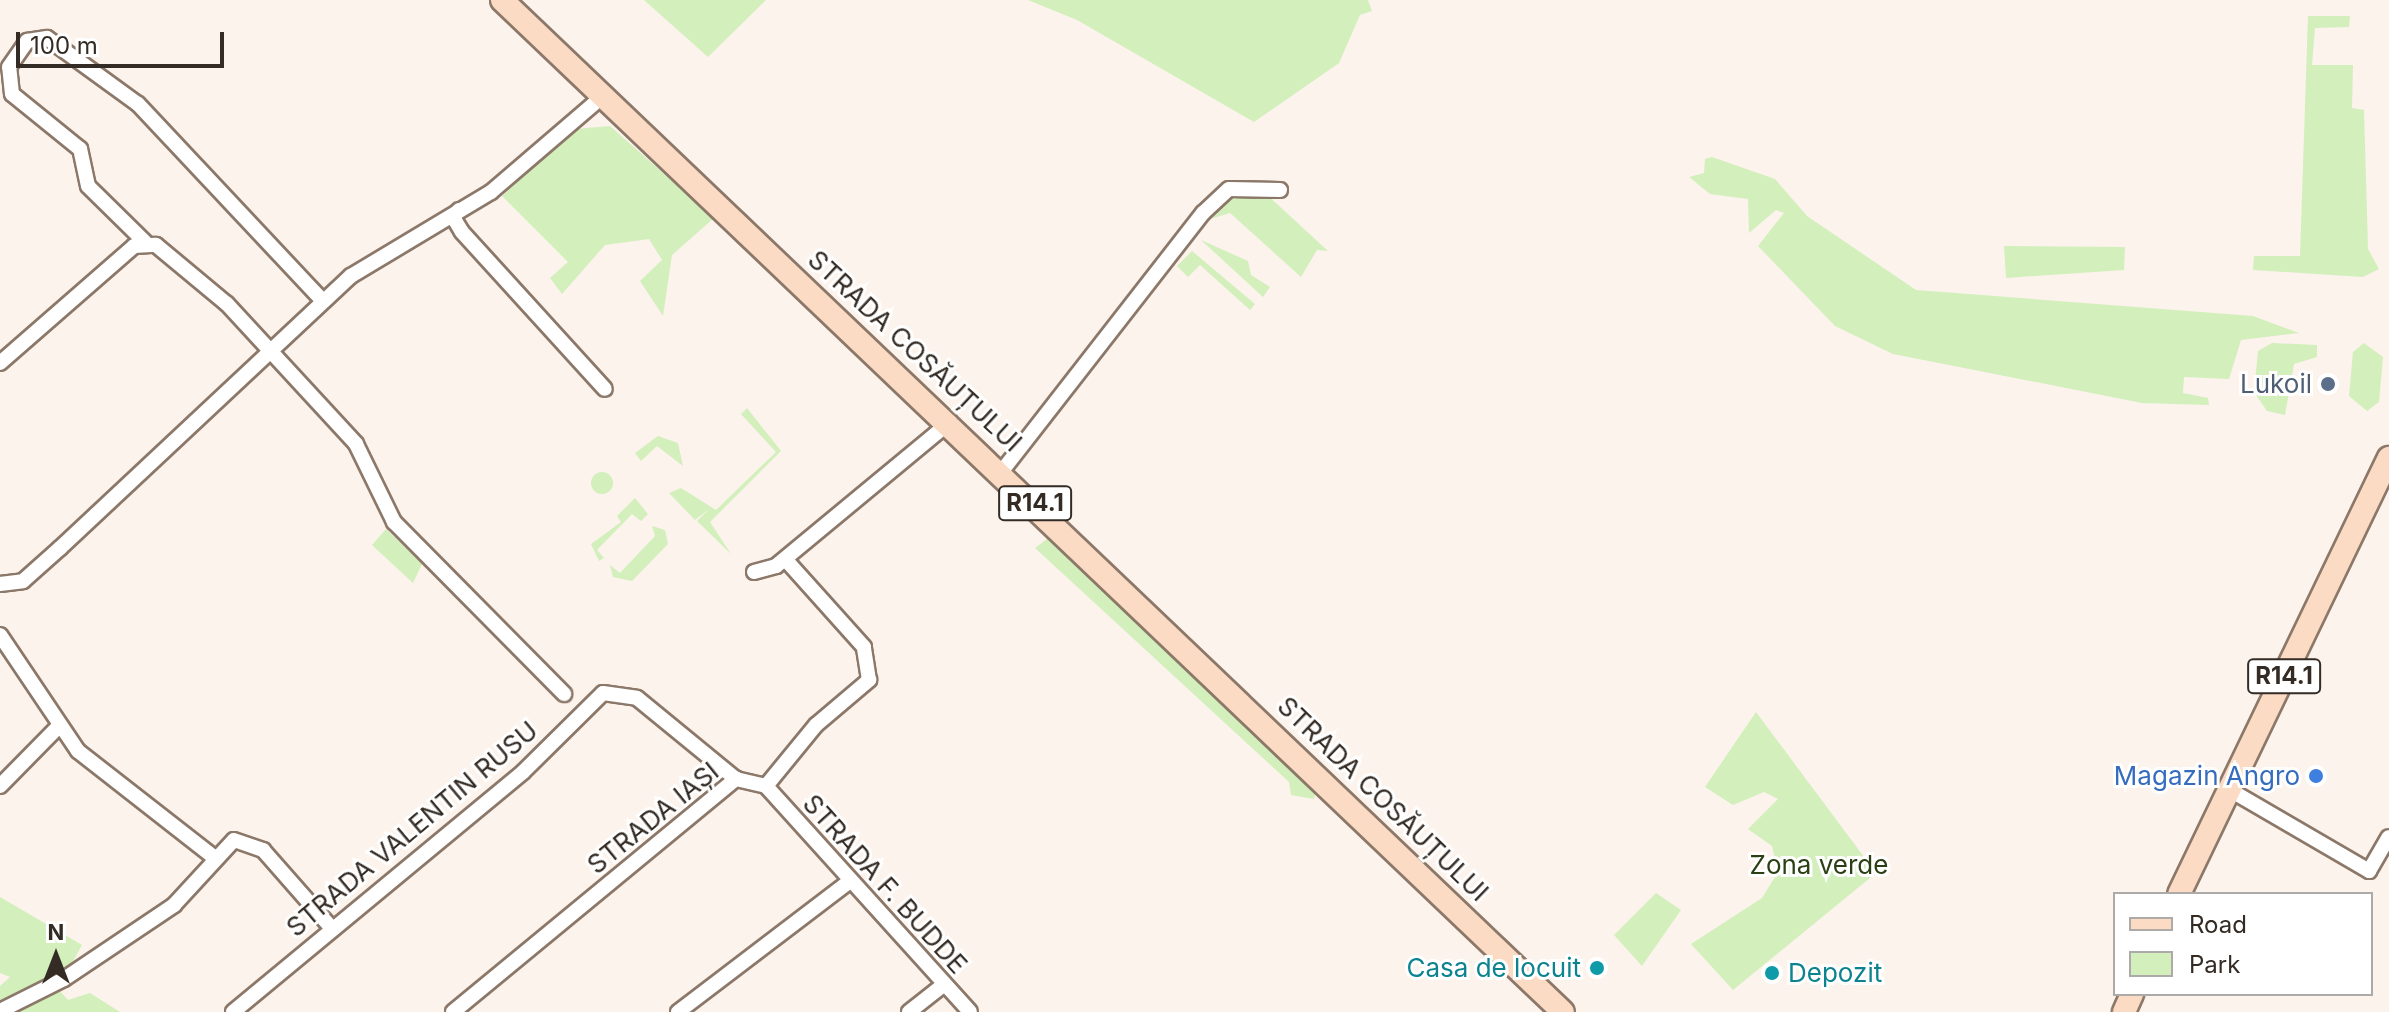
<!DOCTYPE html>
<meta charset="utf-8">
<style>
body{margin:0}
#map{position:relative;width:2389px;height:1012px;overflow:hidden;background:#fcf3ec;font-family:Inter,sans-serif}
div>[style]{position:absolute}
.green>*{inset:0;background:#d2efbc}
.round{border-radius:50%}
.roads{filter:drop-shadow(2px 0 #8c7869) drop-shadow(-2px 0 #8c7869) drop-shadow(0 2px #8c7869) drop-shadow(0 -2px #8c7869)}
.minor>*{height:14px;margin:-7px;padding:0 7px;transform-origin:7px;border-radius:7px;background:#fff}
.primary>*{height:22px;margin:-11px;padding:0 11px;transform-origin:11px;border-radius:11px;background:#fbdbc4}
.dots>*{width:22px;height:22px;translate:-50% -50%;box-sizing:border-box;border:4px solid #fff;border-radius:50%}
span{translate:-50% -50%;white-space:nowrap;text-align:center;line-height:1.15;-webkit-text-stroke:6px #fff;paint-order:stroke}
.shield-label span{padding:2px 6px;background:#fff;border:2px solid;border-radius:6px;-webkit-text-stroke-width:0}
.shield-label{font-size:24px;color:#332b24;font-weight:700}
.street-label{font-size:26px;color:#332b24}
.service-label{font-size:26px;color:#4e5e75}
.right{translate:-100% -50%;text-align:right}
.shop-label{font-size:26px;color:#366cbe}
.park-label{font-size:26px;color:#2a4014}
.culture-label{font-size:26px;color:#0d838f}
.left{translate:0 -50%;text-align:left}
.legend{position:absolute;left:2113px;top:892px;width:260px;height:104px;box-sizing:border-box;background:#fff;border:2px solid #adaaa7;margin:0;padding:10px 14px;list-style:none;font-size:24px;color:#332b24}
.legend li{display:flex;align-items:center;gap:16px;height:40px}
.legend b{width:40px;border:2px solid #adaaa7}
.north{position:absolute;left:16px;top:916px;width:80px;height:80px;-webkit-text-stroke:6px #fff;paint-order:stroke;rotate:0deg;font-size:22px;font-weight:700;line-height:32px;text-align:center;color:#332b24}
.north::after{content:'';display:block;margin:auto;width:28px;height:36px;background:#332b24;clip-path:polygon(50% 0,100% 100%,50% 72%,0 100%)}
.scale{position:absolute;left:16px;top:32px;width:208px;height:36px;box-sizing:border-box;border:4px solid #332b24;border-top:0;padding-left:10px;font-size:24px;line-height:28px;white-space:nowrap;color:#332b24;-webkit-text-stroke:6px #fff;paint-order:stroke}
</style>
<div id="map">
<div class="green">
<i style="clip-path:polygon(644px 0,766px 0,708px 57px)"></i>
<i style="clip-path:polygon(1028px 0,1368px 0,1372px 11px,1360px 15px,1339px 63px,1254px 122px,1077px 20px)"></i>
<i style="clip-path:polygon(2308px 16px,2350px 16px,2349px 27px,2315px 28px,2312px 65px,2353px 65px,2352px 108px,2364px 110px,2368px 249px,2379px 269px,2363px 277px,2253px 270px,2254px 256px,2300px 256px)"></i>
<i style="clip-path:polygon(610px 126px,714px 218px,672px 255px,663px 316px,640px 281px,662px 260px,649px 239px,605px 245px,562px 294px,550px 278px,568px 262px,502px 196px,576px 129px)"></i>
<i style="clip-path:polygon(1712px 157px,1775px 179px,1807px 216px,1916px 290px,2253px 316px,2299px 333px,2241px 340px,2229px 379px,2184px 377px,2183px 393px,2208px 398px,2209px 405px,2142px 403px,1893px 354px,1835px 326px,1758px 246px,1784px 213px,1776px 210px,1749px 233px,1748px 199px,1710px 194px,1689px 177px,1704px 173px,1705px 159px)"></i>
<i style="clip-path:polygon(1264px 192px,1328px 251px,1317px 250px,1301px 277px,1230px 213px,1207px 220px,1229px 196px)"></i>
<i style="clip-path:polygon(1201px 240px,1248px 261px,1251px 275px,1270px 287px,1263px 297px)"></i>
<i style="clip-path:polygon(2004px 246px,2125px 247px,2124px 270px,2006px 278px)"></i>
<i style="clip-path:polygon(1192px 251px,1255px 304px,1250px 310px,1200px 265px,1188px 277px,1177px 266px)"></i>
<i style="clip-path:polygon(2272px 343px,2317px 345px,2317px 357px,2294px 364px,2285px 415px,2267px 411px,2254px 392px,2258px 351px)"></i>
<i style="clip-path:polygon(2364px 343px,2383px 357px,2379px 402px,2367px 411px,2349px 396px,2353px 352px)"></i>
<i style="clip-path:polygon(747px 408px,781px 451px,710px 522px,731px 554px,697px 521px,709px 509px,695px 520px,669px 493px,681px 488px,716px 510px,776px 452px,741px 414px)"></i>
<i style="clip-path:polygon(658px 436px,678px 443px,683px 466px,657px 446px,641px 461px,635px 453px)"></i>
<i class="round" style="left:591px;top:472px;width:22px;height:22px"></i>
<i style="clip-path:polygon(635px 498px,648px 514px,641px 521px,632px 514px,597px 550px,604px 558px,599px 561px,591px 544px,621px 522px,617px 516px)"></i>
<i style="clip-path:polygon(652px 526px,665px 530px,668px 544px,632px 581px,613px 577px,610px 565px,620px 573px,655px 536px)"></i>
<i style="clip-path:polygon(386px 529px,422px 564px,413px 583px,372px 545px)"></i>
<i style="clip-path:polygon(1051px 536px,1316px 790px,1314px 799px,1291px 795px,1289px 782px,1035px 548px)"></i>
<i style="clip-path:polygon(1756px 712px,1876px 873px,1733px 990px,1691px 944px,1762px 898px,1778px 872px,1772px 846px,1748px 829px,1778px 799px,1764px 792px,1733px 805px,1705px 787px)"></i>
<i style="clip-path:polygon(1656px 893px,1681px 910px,1642px 966px,1614px 935px)"></i>
<i style="clip-path:polygon(0 897px,82px 945px,58px 989px,68px 1000px,90px 993px,120px 1012px,12px 1012px,0 1002px,0 986px,10px 977px,0 973px)"></i>
</div>
<div class="roads">
<div class="minor">
<i style="left:459px;top:210px;width:9px;rotate:131deg"></i>
<i style="left:453px;top:217px;width:17px;rotate:59deg"></i>
<i style="left:462px;top:232px;width:212px;rotate:47.7deg"></i>
<i style="left:146px;top:243px;width:81px;rotate:-135.5deg"></i>
<i style="left:88px;top:186px;width:38px;rotate:-102deg"></i>
<i style="left:80px;top:149px;width:87px;rotate:-141deg"></i>
<i style="left:12px;top:94px;width:27px;rotate:-96deg"></i>
<i style="left:9px;top:67px;width:32px;rotate:-55deg"></i>
<i style="left:27px;top:41px;width:20px;rotate:-9deg"></i>
<i style="left:47px;top:38px;width:112px;rotate:36deg"></i>
<i style="left:138px;top:104px;width:270px;rotate:46.8deg"></i>
<i style="left:0;top:363px;width:178px;rotate:-41.1deg"></i>
<i style="left:134px;top:246px;width:22px;rotate:-3deg"></i>
<i style="left:156px;top:245px;width:92px;rotate:39.7deg"></i>
<i style="left:227px;top:304px;width:190px;rotate:47.3deg"></i>
<i style="left:356px;top:444px;width:87px;rotate:64deg"></i>
<i style="left:394px;top:522px;width:242px;rotate:45.3deg"></i>
<i style="left:1002px;top:471px;width:327px;rotate:-52.1deg"></i>
<i style="left:1203px;top:213px;width:35px;rotate:-43deg"></i>
<i style="left:1229px;top:189px;width:51px;rotate:1.1deg"></i>
<i style="left:754px;top:572px;width:23px;rotate:-15deg"></i>
<i style="left:776px;top:566px;width:226px;rotate:-39.6deg"></i>
<i style="left:0;top:584px;width:23px;rotate:-7deg"></i>
<i style="left:23px;top:581px;width:50px;rotate:-41.7deg"></i>
<i style="left:60px;top:548px;width:398px;rotate:-43.1deg"></i>
<i style="left:351px;top:276px;width:163px;rotate:-31deg"></i>
<i style="left:491px;top:192px;width:146px;rotate:-40.6deg"></i>
<i style="left:0;top:635px;width:140px;rotate:56.1deg"></i>
<i style="left:78px;top:751px;width:174px;rotate:38deg"></i>
<i style="left:0;top:786px;width:81px;rotate:-45.5deg"></i>
<i style="left:766px;top:786px;width:304px;rotate:47.9deg"></i>
<i style="left:2230px;top:790px;width:161px;rotate:30.2deg"></i>
<i style="left:2369px;top:871px;width:39px;rotate:-60deg"></i>
<i style="left:0;top:1011px;width:72px;rotate:-26.6deg"></i>
<i style="left:64px;top:979px;width:133px;rotate:-33.9deg"></i>
<i style="left:174px;top:905px;width:88px;rotate:-47.3deg"></i>
<i style="left:234px;top:840px;width:31px;rotate:19deg"></i>
<i style="left:263px;top:850px;width:100px;rotate:48.7deg"></i>
<i style="left:233px;top:1012px;width:376px;rotate:-39.6deg"></i>
<i style="left:523px;top:772px;width:112px;rotate:-44.6deg"></i>
<i style="left:603px;top:693px;width:34px;rotate:8deg"></i>
<i style="left:637px;top:698px;width:128px;rotate:39.3deg"></i>
<i style="left:453px;top:1012px;width:367px;rotate:-39.5deg"></i>
<i style="left:736px;top:779px;width:31px;rotate:13deg"></i>
<i style="left:766px;top:786px;width:79px;rotate:-50.7deg"></i>
<i style="left:816px;top:725px;width:70px;rotate:-40.3deg"></i>
<i style="left:869px;top:680px;width:33px;rotate:-99deg"></i>
<i style="left:864px;top:647px;width:118px;rotate:-131.9deg"></i>
<i style="left:678px;top:1012px;width:216px;rotate:-37.3deg"></i>
<i style="left:909px;top:1012px;width:42px;rotate:-38.2deg"></i>
</div>
<div class="primary">
<i style="left:502px;top:0;width:1466px;rotate:43.65deg"></i>
<i style="left:2179px;top:894px;width:484px;rotate:-64.3deg"></i>
<i style="left:2124px;top:1012px;width:20px;rotate:-66deg"></i>
</div>
</div>
<div class="dots">
<i style="left:2328px;top:384px;background:#5c6f8a"></i>
<i style="left:2316px;top:776px;background:#3f7fe0"></i>
<i style="left:1597px;top:968px;background:#0f9aa8"></i>
<i style="left:1772px;top:973px;background:#0f9aa8"></i>
</div>
<div class="shield-label">
<span style="left:1035px;top:503px">R14.1</span>
<span style="left:2284px;top:676px">R14.1</span>
</div>
<div class="street-label">
<span style="left:915px;top:351px;rotate:43deg">STRADA COSĂUȚULUI</span>
<span style="left:1383px;top:799px;rotate:44deg">STRADA COSĂUȚULUI</span>
<span style="left:653px;top:818px;rotate:-39deg">STRADA IAȘI</span>
<span style="left:412px;top:829px;rotate:-40deg">STRADA VALENTIN RUSU</span>
<span style="left:885px;top:884px;rotate:48deg">STRADA F. BUDDE</span>
</div>
<div class="service-label">
<span class="right" style="left:2312px;top:384px">Lukoil</span>
</div>
<div class="shop-label">
<span class="right" style="left:2300px;top:776px">Magazin Angro</span>
</div>
<div class="park-label">
<span style="left:1819px;top:865px">Zona verde</span>
</div>
<div class="culture-label">
<span class="right" style="left:1581px;top:968px">Casa de locuit</span>
<span class="left" style="left:1788px;top:973px">Depozit</span>
</div>
<ul class="legend">
<li><b style="height:10px;background:#fbdbc4"></b>Road</li>
<li><b style="height:22px;background:#d2efbc"></b>Park</li>
</ul>
<div class="north">N</div>
<div class="scale">100 m</div>
</div>
